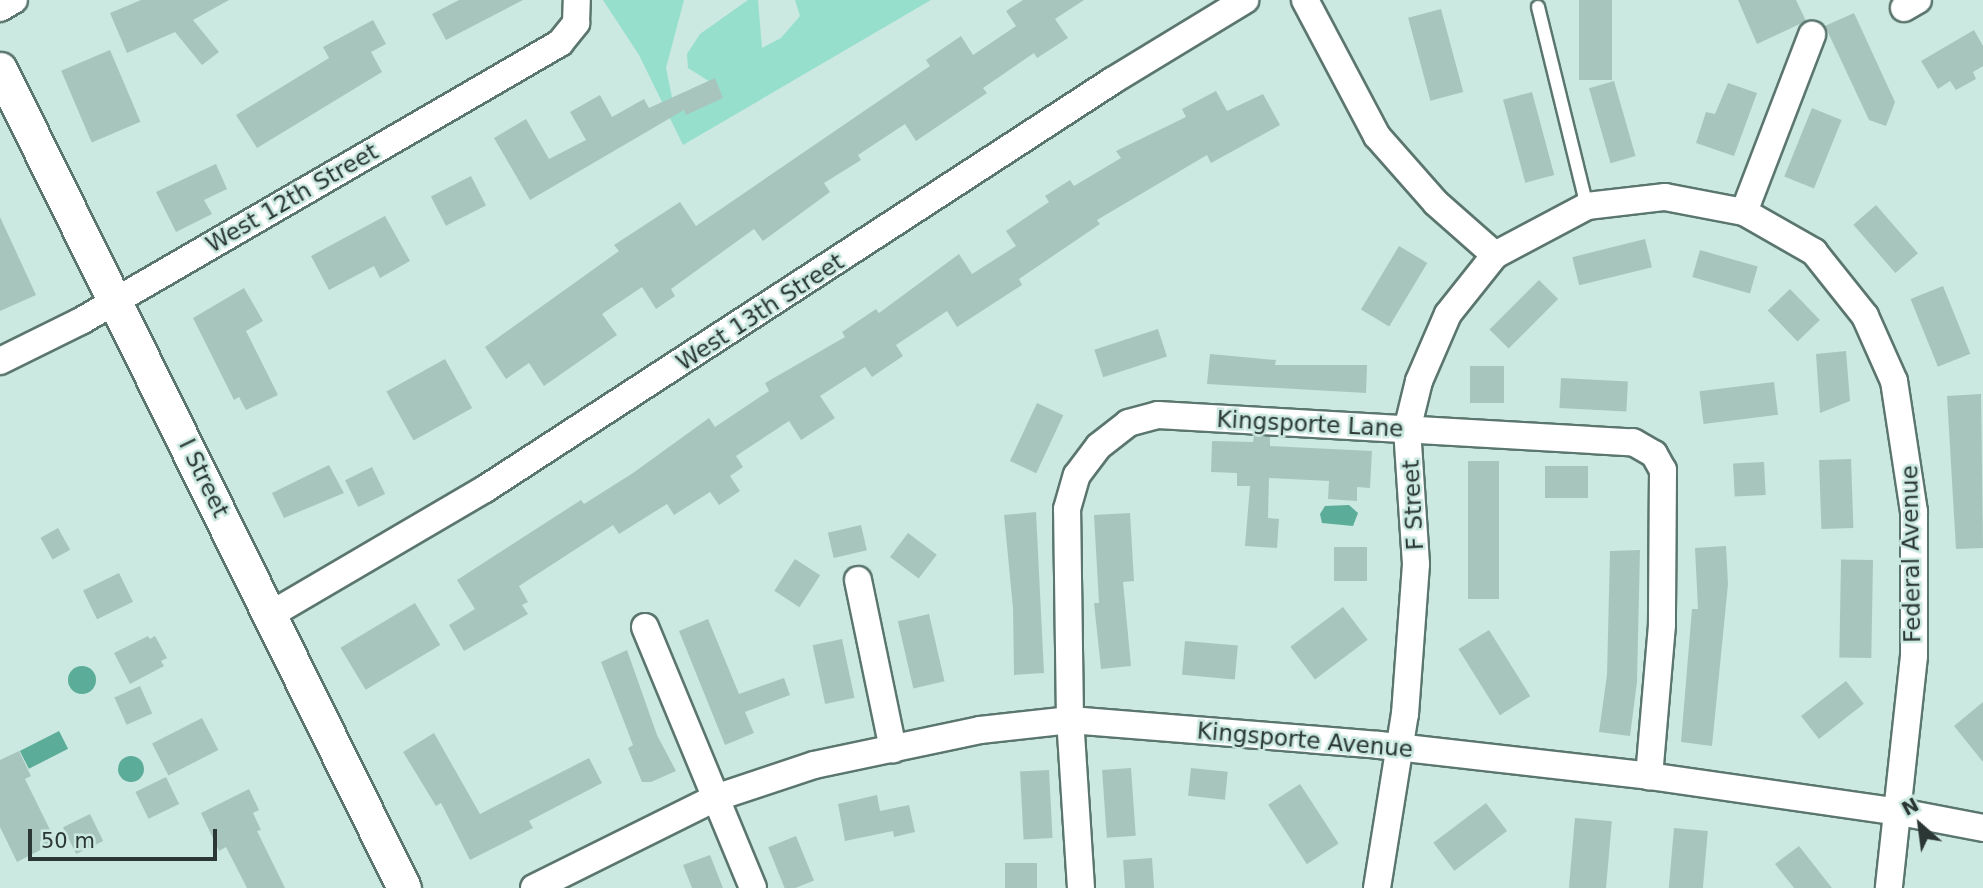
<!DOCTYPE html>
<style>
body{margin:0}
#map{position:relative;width:1983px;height:888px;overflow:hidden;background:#cbe9e0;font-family:"DejaVu Sans",sans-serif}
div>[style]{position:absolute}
.green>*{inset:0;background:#96dfcc}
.water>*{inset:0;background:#5bac98;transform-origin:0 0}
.round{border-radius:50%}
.building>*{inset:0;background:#a8c5bd;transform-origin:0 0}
.roads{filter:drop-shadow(2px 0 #5b766e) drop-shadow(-2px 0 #5b766e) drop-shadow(0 2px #5b766e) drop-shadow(0 -2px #5b766e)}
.service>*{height:12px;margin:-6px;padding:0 6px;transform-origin:6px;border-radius:6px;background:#fff}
.minor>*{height:26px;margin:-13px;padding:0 13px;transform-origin:13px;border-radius:13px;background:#fff}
.tertiary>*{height:33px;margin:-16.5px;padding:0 16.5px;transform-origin:16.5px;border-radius:16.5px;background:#fff}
span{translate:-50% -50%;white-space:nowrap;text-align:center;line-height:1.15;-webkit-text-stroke:5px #cbe9e0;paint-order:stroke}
.street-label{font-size:23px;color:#2b3734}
.north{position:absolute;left:1885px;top:790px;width:70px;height:70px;-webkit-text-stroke:5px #cbe9e0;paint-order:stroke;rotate:332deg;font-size:19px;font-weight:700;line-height:28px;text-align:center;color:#2b3734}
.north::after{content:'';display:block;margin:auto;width:24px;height:32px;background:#2b3734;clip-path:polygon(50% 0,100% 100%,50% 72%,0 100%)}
.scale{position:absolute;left:28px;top:829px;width:189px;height:32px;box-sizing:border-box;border:4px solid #2b3734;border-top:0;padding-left:9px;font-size:21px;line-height:24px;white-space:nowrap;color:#2b3734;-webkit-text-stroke:5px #cbe9e0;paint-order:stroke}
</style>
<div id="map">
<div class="green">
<i style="clip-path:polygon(603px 0,684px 0,666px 68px,675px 112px,699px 108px,712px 83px,688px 68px,687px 54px,700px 34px,748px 0,758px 0,762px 48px,781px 38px,800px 16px,795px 0,931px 0,683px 145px,639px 55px)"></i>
</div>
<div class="water">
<i style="clip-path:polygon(1349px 505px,1358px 513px,1353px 526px,1322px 523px,1320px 514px,1325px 506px)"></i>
<i class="round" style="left:68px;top:666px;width:28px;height:28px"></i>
<i style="left:59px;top:731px;width:20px;height:44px;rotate:63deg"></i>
<i class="round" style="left:118px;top:756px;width:26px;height:26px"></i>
</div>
<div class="building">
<i style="clip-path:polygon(141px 0,229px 0,193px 20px,219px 52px,202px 65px,175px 32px,127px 53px,110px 13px)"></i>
<i style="clip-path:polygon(459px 0,523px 0,446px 40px,432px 14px)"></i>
<i style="clip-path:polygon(1023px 0,1084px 0,1055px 19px,1068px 38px,1037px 58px,1034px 53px,983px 88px,987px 93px,916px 141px,905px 124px,858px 155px,861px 160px,824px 183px,830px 192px,763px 241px,754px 229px,671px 289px,675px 296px,656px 309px,642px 287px,602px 314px,617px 335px,544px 386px,529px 363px,506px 379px,485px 347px,619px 251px,614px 245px,680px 202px,696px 226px,930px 66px,926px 60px,961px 36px,973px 55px,1016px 26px,1006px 11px)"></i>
<i style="left:1579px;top:0;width:33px;height:80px"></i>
<i style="clip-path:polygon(1738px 0,1796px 0,1806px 21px,1757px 44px)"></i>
<i style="left:1441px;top:9px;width:86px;height:34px;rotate:75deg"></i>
<i style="clip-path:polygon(1854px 13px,1895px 102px,1886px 126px,1869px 120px,1825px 26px)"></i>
<i style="clip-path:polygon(373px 20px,386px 44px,371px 52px,382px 72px,257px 148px,236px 115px,329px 58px,323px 47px)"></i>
<i style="clip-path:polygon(1974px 30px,1983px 46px,1983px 66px,1973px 72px,1976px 79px,1956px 90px,1950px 81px,1938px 89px,1921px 61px)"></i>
<i style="left:110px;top:50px;width:78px;height:53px;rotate:67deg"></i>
<i style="clip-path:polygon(715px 78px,723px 98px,686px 115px,684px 110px,530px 200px,494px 138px,526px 119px,549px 159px,586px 140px,570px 112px,600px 95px,612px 117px,644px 99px,649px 108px)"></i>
<i style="left:1614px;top:81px;width:78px;height:26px;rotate:74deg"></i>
<i style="clip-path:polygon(1728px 83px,1757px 93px,1734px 156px,1696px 143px,1706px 112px,1715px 114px)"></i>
<i style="clip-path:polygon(1216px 91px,1227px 111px,1263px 94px,1280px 125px,1211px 163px,1207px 155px,1097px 220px,1100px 224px,1019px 279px,1022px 285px,957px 327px,947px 311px,896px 345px,903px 356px,872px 377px,865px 367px,820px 396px,835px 418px,801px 440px,789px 421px,736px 456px,743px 467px,730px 476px,740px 491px,719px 505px,710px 492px,674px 515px,667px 504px,619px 534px,613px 525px,519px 586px,528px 602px,522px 605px,528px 614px,464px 651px,449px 625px,475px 609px,457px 580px,581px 500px,584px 504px,633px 473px,709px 418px,715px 427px,769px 391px,765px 383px,845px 337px,842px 332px,876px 309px,879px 313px,959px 254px,972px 274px,1016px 246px,1006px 231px,1049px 202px,1045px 196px,1070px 180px,1074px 186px,1121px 158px,1116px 151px,1186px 117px,1182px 109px)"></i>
<i style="left:1532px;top:92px;width:86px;height:30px;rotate:75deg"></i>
<i style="left:1812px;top:108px;width:32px;height:74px;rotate:22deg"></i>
<i style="clip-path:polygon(216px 164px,227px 189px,204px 200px,212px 214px,176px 232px,156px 192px)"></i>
<i style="left:471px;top:176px;width:33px;height:45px;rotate:63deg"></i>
<i style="left:1876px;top:205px;width:64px;height:30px;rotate:49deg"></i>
<i style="clip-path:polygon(385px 216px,410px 261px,380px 278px,374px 266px,329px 290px,311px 256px)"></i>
<i style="clip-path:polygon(0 217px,36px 295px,0 311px)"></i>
<i style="left:1645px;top:239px;width:29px;height:75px;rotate:76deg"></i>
<i style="left:1399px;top:246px;width:33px;height:74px;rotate:31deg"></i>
<i style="left:1700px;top:250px;width:60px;height:28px;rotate:16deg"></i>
<i style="left:1539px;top:280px;width:27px;height:70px;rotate:45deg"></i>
<i style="left:1943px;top:286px;width:73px;height:35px;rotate:68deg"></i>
<i style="clip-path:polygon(244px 288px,263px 321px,246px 331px,278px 395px,246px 410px,239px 397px,234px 400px,193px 318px)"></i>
<i style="left:1790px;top:289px;width:43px;height:31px;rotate:46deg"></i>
<i style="left:1158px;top:329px;width:29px;height:67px;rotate:72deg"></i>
<i style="clip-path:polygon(1846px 351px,1850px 401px,1820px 413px,1816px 354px)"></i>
<i style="clip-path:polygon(1210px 354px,1276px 360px,1275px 365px,1367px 365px,1366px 393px,1207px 384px)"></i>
<i style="left:445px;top:359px;width:56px;height:67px;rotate:61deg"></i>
<i style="left:1470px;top:366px;width:34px;height:37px"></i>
<i style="left:1561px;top:378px;width:67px;height:30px;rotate:3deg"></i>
<i style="left:1774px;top:382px;width:33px;height:75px;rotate:83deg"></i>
<i style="clip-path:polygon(1981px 394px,1983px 548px,1956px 549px,1947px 396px)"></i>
<i style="left:1037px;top:403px;width:29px;height:64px;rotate:25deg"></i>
<i style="clip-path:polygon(1254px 436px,1270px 437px,1270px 446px,1372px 451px,1370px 488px,1357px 487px,1357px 501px,1328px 499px,1329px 481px,1269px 478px,1268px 518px,1279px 519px,1277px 548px,1245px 546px,1250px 486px,1237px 486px,1237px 473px,1211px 472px,1212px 441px,1253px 442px)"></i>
<i style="left:1851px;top:459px;width:69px;height:32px;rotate:88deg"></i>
<i style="left:1468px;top:461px;width:31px;height:138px"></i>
<i style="left:1764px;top:462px;width:33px;height:31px;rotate:87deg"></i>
<i style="clip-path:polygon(329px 465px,344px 493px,284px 518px,272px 493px)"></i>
<i style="left:1545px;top:466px;width:43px;height:32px"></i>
<i style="left:372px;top:467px;width:30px;height:30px;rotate:64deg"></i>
<i style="clip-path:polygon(1036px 512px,1044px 673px,1014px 675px,1013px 608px,1004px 515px)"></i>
<i style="clip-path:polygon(1130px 513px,1134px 581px,1123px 582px,1131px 666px,1101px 669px,1094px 603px,1099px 603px,1094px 515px)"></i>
<i style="left:861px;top:525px;width:26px;height:34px;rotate:77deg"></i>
<i style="left:58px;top:528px;width:25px;height:20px;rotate:61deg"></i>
<i style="left:908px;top:533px;width:36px;height:30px;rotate:37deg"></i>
<i style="clip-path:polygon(1726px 546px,1728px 584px,1712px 746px,1681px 742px,1692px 609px,1698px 609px,1695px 548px)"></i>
<i style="left:1367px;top:547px;width:34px;height:33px;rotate:90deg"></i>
<i style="clip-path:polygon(1640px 550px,1637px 682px,1630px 736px,1599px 732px,1607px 675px,1610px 551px)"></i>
<i style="left:795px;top:559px;width:30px;height:38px;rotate:33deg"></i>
<i style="left:1873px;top:560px;width:98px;height:32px;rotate:91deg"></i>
<i style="left:119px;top:573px;width:32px;height:40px;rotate:64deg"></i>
<i style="left:415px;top:603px;width:49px;height:87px;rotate:59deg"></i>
<i style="left:1343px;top:607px;width:41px;height:66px;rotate:53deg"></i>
<i style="left:929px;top:614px;width:69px;height:32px;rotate:77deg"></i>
<i style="clip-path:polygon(708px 619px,739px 694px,784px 678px,790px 695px,745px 712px,754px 733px,725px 745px,679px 631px)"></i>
<i style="left:1489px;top:630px;width:78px;height:36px;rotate:58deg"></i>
<i style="clip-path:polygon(148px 636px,150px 639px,155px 636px,167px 658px,161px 661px,164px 666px,130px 684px,114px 653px)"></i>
<i style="left:842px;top:639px;width:60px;height:30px;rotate:78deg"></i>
<i style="left:1185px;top:641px;width:53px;height:34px;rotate:5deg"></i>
<i style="clip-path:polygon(627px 650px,657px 735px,676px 771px,651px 782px,642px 782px,628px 748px,633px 745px,601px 662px)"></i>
<i style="left:1846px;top:681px;width:29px;height:57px;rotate:52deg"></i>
<i style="left:140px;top:686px;width:30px;height:28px;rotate:66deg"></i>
<i style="clip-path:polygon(1983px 702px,1983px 762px,1954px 726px)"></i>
<i style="left:202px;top:718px;width:36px;height:56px;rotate:63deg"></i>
<i style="clip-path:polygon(434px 733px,480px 814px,589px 758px,602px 783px,529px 821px,533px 828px,470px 860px,441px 803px,436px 806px,403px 752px)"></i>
<i style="clip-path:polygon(19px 751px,31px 776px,25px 779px,56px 842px,17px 862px,0 827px,0 760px)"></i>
<i style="left:1131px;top:768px;width:68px;height:29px;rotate:86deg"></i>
<i style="left:1191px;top:768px;width:37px;height:28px;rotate:6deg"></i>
<i style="left:1049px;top:770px;width:68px;height:29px;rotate:87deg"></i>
<i style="left:166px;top:777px;width:30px;height:34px;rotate:64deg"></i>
<i style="left:1300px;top:784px;width:71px;height:38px;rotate:57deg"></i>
<i style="clip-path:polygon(249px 789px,259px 810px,253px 813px,261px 830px,257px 831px,285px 888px,247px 888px,226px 847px,219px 851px,201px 813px)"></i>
<i style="clip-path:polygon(877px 795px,880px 811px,909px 805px,915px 832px,894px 837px,893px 831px,845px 841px,838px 804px)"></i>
<i style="left:1486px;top:803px;width:35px;height:66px;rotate:53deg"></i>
<i style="left:90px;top:814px;width:30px;height:30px;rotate:64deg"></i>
<i style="left:1575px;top:818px;width:37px;height:70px;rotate:5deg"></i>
<i style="left:1674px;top:828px;width:34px;height:60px;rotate:5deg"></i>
<i style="left:796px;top:836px;width:48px;height:30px;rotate:68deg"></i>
<i style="clip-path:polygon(1799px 846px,1832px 888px,1794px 888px,1775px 864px)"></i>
<i style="clip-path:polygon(710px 855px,723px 888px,692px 888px,683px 865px)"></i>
<i style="left:1152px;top:858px;width:30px;height:29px;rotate:86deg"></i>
<i style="left:1005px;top:863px;width:32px;height:25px"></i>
</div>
<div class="roads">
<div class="service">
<i style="left:1538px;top:7px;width:205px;rotate:76.2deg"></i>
</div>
<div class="minor">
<i style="left:1305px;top:0;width:154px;rotate:62.1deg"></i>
<i style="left:1377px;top:136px;width:89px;rotate:48.6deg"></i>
<i style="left:1436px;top:203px;width:79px;rotate:41.4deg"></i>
<i style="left:0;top:8px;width:16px;rotate:-30deg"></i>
<i style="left:1904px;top:8px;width:16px;rotate:-30deg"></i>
<i style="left:1744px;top:212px;width:190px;rotate:-69deg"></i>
<i style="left:0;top:361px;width:90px;rotate:-26.3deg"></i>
<i style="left:81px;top:321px;width:554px;rotate:-30.13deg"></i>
<i style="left:560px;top:43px;width:26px;rotate:-51deg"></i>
<i style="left:576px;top:23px;width:23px;rotate:-88deg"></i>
<i style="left:858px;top:580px;width:173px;rotate:78.3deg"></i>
<i style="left:270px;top:615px;width:249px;rotate:-30.4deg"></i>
<i style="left:485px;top:489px;width:748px;rotate:-33.05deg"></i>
<i style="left:1112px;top:81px;width:156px;rotate:-31.3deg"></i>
<i style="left:645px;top:627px;width:282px;rotate:67.5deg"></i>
<i style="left:534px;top:888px;width:202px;rotate:-26.4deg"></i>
<i style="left:715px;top:798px;width:104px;rotate:-18.4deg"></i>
<i style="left:814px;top:765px;width:170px;rotate:-11.9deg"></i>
<i style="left:980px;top:730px;width:91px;rotate:-6.3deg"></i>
<i style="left:1070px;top:720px;width:310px;rotate:4.6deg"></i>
<i style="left:1379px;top:745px;width:272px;rotate:6.5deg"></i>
<i style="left:1649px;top:776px;width:254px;rotate:8.2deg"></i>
<i style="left:1900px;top:812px;width:85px;rotate:10.9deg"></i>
<i style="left:1081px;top:888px;width:168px;rotate:-93.7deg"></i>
<i style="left:1070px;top:720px;width:211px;rotate:-90.8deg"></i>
<i style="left:1067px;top:509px;width:35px;rotate:-74deg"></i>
<i style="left:1077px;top:475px;width:36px;rotate:-53deg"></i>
<i style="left:1099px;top:446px;width:37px;rotate:-38deg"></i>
<i style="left:1128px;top:423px;width:31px;rotate:-15deg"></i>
<i style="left:1158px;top:415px;width:476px;rotate:3.3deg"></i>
<i style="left:1633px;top:442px;width:24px;rotate:30deg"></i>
<i style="left:1654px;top:454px;width:18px;rotate:61deg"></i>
<i style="left:1663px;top:470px;width:155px;rotate:90.4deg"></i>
<i style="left:1662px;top:625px;width:152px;rotate:94.9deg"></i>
<i style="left:1377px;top:888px;width:176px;rotate:-80.9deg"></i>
<i style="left:1405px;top:714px;width:150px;rotate:-85.8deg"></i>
<i style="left:1416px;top:564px;width:134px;rotate:-93.8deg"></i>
<i style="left:1407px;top:430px;width:50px;rotate:-76.2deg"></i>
<i style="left:1419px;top:381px;width:73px;rotate:-66.6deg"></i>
<i style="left:1448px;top:314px;width:75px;rotate:-51.5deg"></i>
<i style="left:1495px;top:255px;width:104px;rotate:-28deg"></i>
<i style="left:1587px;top:206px;width:79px;rotate:-6.6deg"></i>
<i style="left:1665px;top:197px;width:80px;rotate:10.8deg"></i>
<i style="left:1744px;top:212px;width:81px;rotate:29.7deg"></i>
<i style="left:1814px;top:252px;width:82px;rotate:51.4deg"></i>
<i style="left:1865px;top:316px;width:71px;rotate:66deg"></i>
<i style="left:1894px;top:381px;width:133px;rotate:81.3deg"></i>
<i style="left:1914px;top:512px;width:144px;rotate:90deg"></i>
<i style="left:1914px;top:656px;width:233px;rotate:96.2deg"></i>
</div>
<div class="tertiary">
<i style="left:0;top:69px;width:913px;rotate:63.74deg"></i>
</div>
</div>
<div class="street-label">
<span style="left:292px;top:198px;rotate:-30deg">West 12th Street</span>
<span style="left:760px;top:312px;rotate:-33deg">West 13th Street</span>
<span style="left:1310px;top:424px;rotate:3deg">Kingsporte Lane</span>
<span style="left:204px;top:478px;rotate:64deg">I Street</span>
<span style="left:1413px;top:505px;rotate:-93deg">F Street</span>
<span style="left:1911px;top:554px;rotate:-91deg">Federal Avenue</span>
<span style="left:1305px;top:740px;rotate:5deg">Kingsporte Avenue</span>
</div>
<div class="north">N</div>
<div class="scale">50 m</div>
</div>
